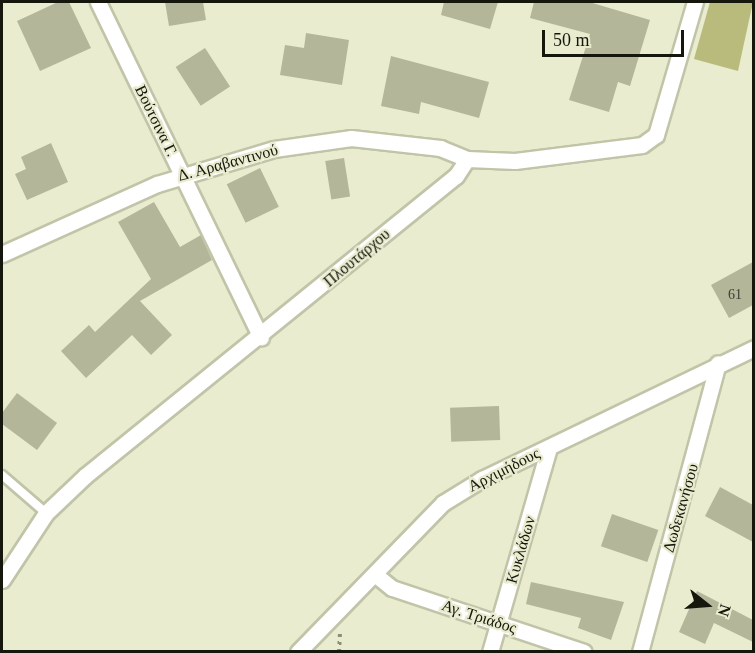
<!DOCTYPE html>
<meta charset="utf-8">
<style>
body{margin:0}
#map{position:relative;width:755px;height:653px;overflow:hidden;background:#e9eccf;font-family:Georgia,serif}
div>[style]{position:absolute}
.green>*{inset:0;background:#b8bb7b}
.building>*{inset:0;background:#b4b69a;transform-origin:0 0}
.path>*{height:4px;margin-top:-2px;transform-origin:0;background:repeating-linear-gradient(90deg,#8c8e79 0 3px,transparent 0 7.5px)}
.roads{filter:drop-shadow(2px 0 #c2c4a8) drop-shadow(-2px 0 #c2c4a8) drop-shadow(0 2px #c2c4a8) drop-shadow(0 -2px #c2c4a8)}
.lane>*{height:8px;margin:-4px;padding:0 4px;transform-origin:4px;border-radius:4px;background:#fff}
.street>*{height:15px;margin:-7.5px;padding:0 7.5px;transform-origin:7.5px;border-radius:7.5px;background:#fff}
span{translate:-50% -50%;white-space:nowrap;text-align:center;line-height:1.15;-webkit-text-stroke:4.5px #e9eccf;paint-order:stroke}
.number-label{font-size:14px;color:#3d3e30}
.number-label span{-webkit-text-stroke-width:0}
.street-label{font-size:16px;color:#15160c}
.frame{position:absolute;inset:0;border:3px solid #15160c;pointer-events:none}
.north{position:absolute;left:677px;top:575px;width:60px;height:60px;-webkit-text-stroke:4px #e9eccf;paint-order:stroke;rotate:107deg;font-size:16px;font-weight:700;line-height:24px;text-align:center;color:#15160c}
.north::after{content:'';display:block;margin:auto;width:21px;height:27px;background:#15160c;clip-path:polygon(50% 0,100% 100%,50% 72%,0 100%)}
.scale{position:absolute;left:542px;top:30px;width:142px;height:27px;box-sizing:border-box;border:3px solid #15160c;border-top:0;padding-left:8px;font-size:18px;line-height:21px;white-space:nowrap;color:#15160c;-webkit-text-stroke:4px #e9eccf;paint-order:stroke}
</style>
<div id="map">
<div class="green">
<i style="clip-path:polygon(710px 2px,753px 2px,738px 71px,694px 59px)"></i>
</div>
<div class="building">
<i style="clip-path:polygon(58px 2px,69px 2px,91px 48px,40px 71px,17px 21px)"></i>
<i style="clip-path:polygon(165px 2px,203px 2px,206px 20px,169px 26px)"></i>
<i style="clip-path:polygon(444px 2px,498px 2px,490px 29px,441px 15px)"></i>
<i style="clip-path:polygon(534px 2px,589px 2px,650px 20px,630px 86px,618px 82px,609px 112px,569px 100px,590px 34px,530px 18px)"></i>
<i style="clip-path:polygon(306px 33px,349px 40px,342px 85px,280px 75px,285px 45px,304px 48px)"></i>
<i style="left:205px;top:48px;width:46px;height:35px;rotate:57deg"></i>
<i style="clip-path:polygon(391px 56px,489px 82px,479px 118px,421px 102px,419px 114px,381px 106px)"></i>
<i style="clip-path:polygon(51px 143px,68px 182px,27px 200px,15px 174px,26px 169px,21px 157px)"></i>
<i style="left:344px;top:158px;width:39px;height:19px;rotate:81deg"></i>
<i style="left:260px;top:168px;width:43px;height:37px;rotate:64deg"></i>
<i style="clip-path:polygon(154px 202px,180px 247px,201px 235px,212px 260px,140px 301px,172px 335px,151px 355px,132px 335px,86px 378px,61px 351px,89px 325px,95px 332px,151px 279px,118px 222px)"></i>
<i style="clip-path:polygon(753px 262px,753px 305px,729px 318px,711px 285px)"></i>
<i style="clip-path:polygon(17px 393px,57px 423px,37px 450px,2px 424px,2px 413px)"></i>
<i style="left:499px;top:406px;width:34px;height:49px;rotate:88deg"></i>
<i style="clip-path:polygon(720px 487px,753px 505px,753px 542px,705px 516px)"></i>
<i style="left:612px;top:514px;width:49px;height:34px;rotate:19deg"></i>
<i style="clip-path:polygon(531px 582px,624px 602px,611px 640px,578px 628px,581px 618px,526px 604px)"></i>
<i style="clip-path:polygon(697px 591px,753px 620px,753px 642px,714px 623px,705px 644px,679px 632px)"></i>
</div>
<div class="path">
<i style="left:339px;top:652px;width:20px;rotate:-87deg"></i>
</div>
<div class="roads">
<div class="lane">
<i style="left:2px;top:475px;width:58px;rotate:40.8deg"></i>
</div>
<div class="street">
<i style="left:98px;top:2px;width:373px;rotate:64.1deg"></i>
<i style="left:2px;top:254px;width:170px;rotate:-24.3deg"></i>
<i style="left:157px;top:184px;width:122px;rotate:-16.7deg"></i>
<i style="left:274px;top:149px;width:78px;rotate:-8.1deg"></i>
<i style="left:351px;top:138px;width:90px;rotate:6.4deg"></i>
<i style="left:440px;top:148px;width:29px;rotate:22deg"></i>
<i style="left:467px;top:159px;width:48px;rotate:2.4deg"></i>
<i style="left:515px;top:161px;width:128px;rotate:-7.2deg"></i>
<i style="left:642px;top:145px;width:17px;rotate:-36deg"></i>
<i style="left:656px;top:135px;width:139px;rotate:-73.7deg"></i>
<i style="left:377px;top:576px;width:19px;rotate:39deg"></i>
<i style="left:392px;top:588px;width:202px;rotate:18.4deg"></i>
<i style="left:2px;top:580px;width:80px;rotate:-56.7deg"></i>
<i style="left:46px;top:513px;width:54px;rotate:-43.5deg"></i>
<i style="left:85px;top:476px;width:477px;rotate:-39deg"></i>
<i style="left:456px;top:176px;width:20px;rotate:-57deg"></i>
<i style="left:298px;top:652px;width:208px;rotate:-45.8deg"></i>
<i style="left:443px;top:503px;width:46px;rotate:-31.6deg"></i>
<i style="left:482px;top:479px;width:302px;rotate:-25.7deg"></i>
<i style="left:490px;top:652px;width:212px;rotate:-73.9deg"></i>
<i style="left:640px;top:652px;width:299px;rotate:-74.9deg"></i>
</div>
</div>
<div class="number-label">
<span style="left:735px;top:295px">61</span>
</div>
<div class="street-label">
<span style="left:156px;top:121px;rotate:64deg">Βούτσινα Γ.</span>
<span style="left:228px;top:163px;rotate:-15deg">Δ. Αραβαντινού</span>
<span style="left:357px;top:258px;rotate:-40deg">Πλουτάρχου</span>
<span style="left:504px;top:470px;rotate:-27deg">Αρχιμήδους</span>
<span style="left:681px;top:508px;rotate:-74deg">Δωδεκανήσου</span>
<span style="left:521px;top:550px;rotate:-74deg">Κυκλάδων</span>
<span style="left:479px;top:617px;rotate:18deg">Αγ. Τριάδος</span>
</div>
<div class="frame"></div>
<div class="north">N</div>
<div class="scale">50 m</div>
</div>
